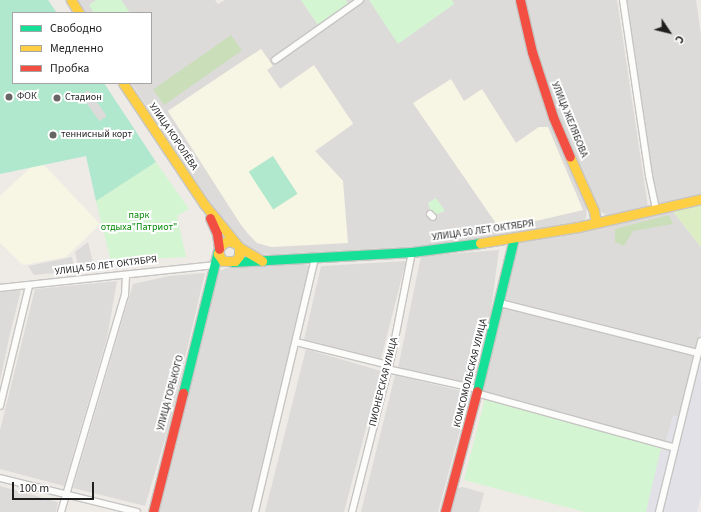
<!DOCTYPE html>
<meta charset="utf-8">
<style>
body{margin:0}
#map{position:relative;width:701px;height:512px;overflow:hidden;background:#eeebe7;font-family:"Source Sans 3",sans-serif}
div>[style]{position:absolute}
.residential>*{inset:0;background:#dddbd9}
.education>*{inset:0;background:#f7f5e3}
.grass>*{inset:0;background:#dcedc3}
.forest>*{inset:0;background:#cadeba;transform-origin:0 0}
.park>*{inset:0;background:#d4f5d1}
.pitch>*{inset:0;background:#afe8cd;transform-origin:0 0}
.parking>*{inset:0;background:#dcdbd9;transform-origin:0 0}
.plaza>*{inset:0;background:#e2e1e7}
.roads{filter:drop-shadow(1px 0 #c6c5c3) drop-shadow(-1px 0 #c6c5c3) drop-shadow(0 1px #c6c5c3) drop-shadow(0 -1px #c6c5c3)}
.street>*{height:6px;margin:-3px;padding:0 3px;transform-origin:3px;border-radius:3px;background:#fcfcfb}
.fast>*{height:9px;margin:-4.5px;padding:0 4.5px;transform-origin:4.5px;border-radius:4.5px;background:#16e098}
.slow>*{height:9px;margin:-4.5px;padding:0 4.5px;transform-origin:4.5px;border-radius:4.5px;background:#ffcf43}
.jam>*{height:9px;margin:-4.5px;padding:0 4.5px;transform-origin:4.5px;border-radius:4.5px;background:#f24e42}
.dots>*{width:11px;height:11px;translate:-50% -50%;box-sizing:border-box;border:2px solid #fff;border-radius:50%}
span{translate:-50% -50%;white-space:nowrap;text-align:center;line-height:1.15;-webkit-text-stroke:4px #fff;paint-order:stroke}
.poi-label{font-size:10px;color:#1f1f1f}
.left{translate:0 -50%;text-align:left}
.street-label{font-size:10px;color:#1f1f1f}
.park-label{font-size:10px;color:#028805}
.legend{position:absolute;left:12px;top:12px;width:140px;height:72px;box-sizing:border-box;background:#fff;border:1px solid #a5a5a5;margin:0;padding:5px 7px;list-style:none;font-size:12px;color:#1f1f1f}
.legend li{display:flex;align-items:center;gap:8px;height:20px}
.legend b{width:20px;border:1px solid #a5a5a5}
.north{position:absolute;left:649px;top:12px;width:40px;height:40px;-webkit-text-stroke:3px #fff;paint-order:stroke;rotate:125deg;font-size:11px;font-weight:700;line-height:16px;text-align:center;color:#1f1f1f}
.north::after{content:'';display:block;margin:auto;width:14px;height:18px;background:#1f1f1f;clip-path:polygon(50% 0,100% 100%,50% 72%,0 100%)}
.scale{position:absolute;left:12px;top:482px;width:82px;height:18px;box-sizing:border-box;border:2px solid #1f1f1f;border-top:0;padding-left:5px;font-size:12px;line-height:14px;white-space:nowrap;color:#1f1f1f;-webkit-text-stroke:3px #fff;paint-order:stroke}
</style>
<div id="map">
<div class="residential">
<i style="clip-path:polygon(evenodd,77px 0,215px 0,218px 4px,225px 0,301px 0,318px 25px,348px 3px,346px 0,515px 0,527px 51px,547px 115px,587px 207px,586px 218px,583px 222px,424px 246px,260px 255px,243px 244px,222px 220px,131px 83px,151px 83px,151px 13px,85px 13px,77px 0,261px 49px,272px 65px,267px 70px,280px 89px,314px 66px,353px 123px,315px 151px,343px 181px,272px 247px,257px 243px,247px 233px,168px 111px,261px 49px,77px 0,482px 90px,516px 143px,539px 127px,583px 210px,500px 229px,413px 103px,464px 102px,482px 90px)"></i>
<i style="clip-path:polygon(524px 0,617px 0,648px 207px,609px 216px,597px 210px,557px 114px,539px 61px)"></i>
<i style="clip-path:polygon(622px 0,696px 0,701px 35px,701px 195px,656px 205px)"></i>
<i style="clip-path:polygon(671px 209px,701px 247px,701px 330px,695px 350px,504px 302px,516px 243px)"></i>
<i style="clip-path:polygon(499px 250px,489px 325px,472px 385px,398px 368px,421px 256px)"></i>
<i style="clip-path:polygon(406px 261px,381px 359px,304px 340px,321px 266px)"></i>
<i style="clip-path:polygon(304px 263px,311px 267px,253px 512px,159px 512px,158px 506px,217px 272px,229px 267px)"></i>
<i style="clip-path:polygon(205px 273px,169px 426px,145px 506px,73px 488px,133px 284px,169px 276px)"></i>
<i style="clip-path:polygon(117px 281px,107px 338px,64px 486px,0 469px,0 430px,35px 289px)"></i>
<i style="clip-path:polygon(21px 290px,10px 334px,0 381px,0 292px)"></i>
<i style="clip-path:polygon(501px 306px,694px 354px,682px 409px,665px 444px,483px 391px)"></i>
<i style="clip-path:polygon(306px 349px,381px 371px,344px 512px,265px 512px)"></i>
<i style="clip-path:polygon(395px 375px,470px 393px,438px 512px,361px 512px)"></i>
<i style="clip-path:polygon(0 486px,58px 502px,56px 512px,0 512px)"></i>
<i style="clip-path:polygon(463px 487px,484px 493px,479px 512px,449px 512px,457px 488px)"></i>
</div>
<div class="education">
<i style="clip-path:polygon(261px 49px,273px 66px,267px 70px,280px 89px,314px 65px,353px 124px,315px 151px,343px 181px,348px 243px,272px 247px,257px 243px,241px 225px,168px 111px)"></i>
<i style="clip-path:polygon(451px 79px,464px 101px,482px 89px,516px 143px,539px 127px,548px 127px,583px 210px,500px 229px,413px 103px)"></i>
<i style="clip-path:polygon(44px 165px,100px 224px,66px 257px,23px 265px,0 243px,0 196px,31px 167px)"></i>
</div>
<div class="grass">
<i style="clip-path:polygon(701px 203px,701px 247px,671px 209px)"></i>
</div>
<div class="forest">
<i style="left:231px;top:35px;width:19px;height:95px;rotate:55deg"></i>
<i style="clip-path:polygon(669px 215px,673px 224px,633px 231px,624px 246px,615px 242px,615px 229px)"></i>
</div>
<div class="park">
<i style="clip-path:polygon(96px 0,121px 0,130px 13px,94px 13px,89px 5px)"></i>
<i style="clip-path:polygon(301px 0,346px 0,348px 4px,318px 25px)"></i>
<i style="clip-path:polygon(369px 0,452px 0,454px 4px,398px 44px)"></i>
<i style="clip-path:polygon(156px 162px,189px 209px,177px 216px,186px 257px,111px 261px,96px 201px)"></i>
<i style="clip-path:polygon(436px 198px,445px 211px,432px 216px,428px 203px)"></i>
<i style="clip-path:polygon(485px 399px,663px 446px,646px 512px,585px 512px,464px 480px)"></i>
</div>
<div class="pitch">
<i style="clip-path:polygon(0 0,48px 0,57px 13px,13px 13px,13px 83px,104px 83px,156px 162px,96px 201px,86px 156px,0 174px)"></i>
<i style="left:273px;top:156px;width:45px;height:29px;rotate:57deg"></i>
</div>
<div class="parking">
<i style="clip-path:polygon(521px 62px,540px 117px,533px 121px,500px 75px)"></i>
<i style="left:88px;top:90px;width:32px;height:9px;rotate:54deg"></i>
<i style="clip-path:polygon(425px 197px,430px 214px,398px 218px,399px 209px)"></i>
<i style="clip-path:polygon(88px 242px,94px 267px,79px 270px,75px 252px)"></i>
<i style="clip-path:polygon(668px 252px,676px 253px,686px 268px,684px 294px,673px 294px,673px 271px,663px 267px,654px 270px,646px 267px,649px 256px)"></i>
<i style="clip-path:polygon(72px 257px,75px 271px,34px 275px,28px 266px)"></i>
</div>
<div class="plaza">
<i style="clip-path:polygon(701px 330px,701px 496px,697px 512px,646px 512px,660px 452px,665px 443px,673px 416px,677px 416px,682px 409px)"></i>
</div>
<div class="roads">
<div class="street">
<i style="left:623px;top:0;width:178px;rotate:81.6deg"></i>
<i style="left:649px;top:176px;width:34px;rotate:78deg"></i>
<i style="left:275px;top:60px;width:104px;rotate:-35.2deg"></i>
<i style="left:430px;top:214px;width:4px;rotate:45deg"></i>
<i style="left:0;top:288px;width:216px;rotate:-6.1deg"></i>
<i style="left:500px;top:303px;width:204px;rotate:14.2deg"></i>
<i style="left:296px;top:342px;width:96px;rotate:13.9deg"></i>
<i style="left:387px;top:369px;width:92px;rotate:12.5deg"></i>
<i style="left:476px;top:393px;width:206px;rotate:15.4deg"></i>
<i style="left:0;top:406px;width:123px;rotate:-76.4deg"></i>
<i style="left:0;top:478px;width:141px;rotate:13.9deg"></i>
<i style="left:61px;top:512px;width:226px;rotate:-73.6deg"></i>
<i style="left:125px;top:295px;width:20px;rotate:-87deg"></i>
<i style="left:255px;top:512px;width:260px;rotate:-76.7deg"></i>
<i style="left:352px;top:512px;width:163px;rotate:-75.8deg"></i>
<i style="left:392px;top:354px;width:104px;rotate:-78.9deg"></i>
<i style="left:659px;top:512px;width:176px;rotate:-76.2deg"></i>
</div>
<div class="fast">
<i style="left:232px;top:262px;width:180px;rotate:-3.2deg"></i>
<i style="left:412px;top:252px;width:69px;rotate:-7.5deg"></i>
<i style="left:477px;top:391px;width:157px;rotate:-76.4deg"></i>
<i style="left:183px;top:393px;width:146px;rotate:-76.2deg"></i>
</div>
<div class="slow">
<i style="left:71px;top:0;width:15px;rotate:58deg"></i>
<i style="left:123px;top:83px;width:146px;rotate:56.2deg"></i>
<i style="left:204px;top:204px;width:55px;rotate:50.9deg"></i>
<i style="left:239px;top:247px;width:9px;rotate:90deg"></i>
<i style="left:239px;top:256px;width:6px;rotate:129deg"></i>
<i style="left:235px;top:261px;width:12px;rotate:180deg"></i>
<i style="left:223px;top:261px;width:9px;rotate:-126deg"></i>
<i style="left:218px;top:254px;width:8px;rotate:-76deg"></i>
<i style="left:220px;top:246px;width:9px;rotate:-36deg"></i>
<i style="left:227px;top:241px;width:8px;rotate:14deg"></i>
<i style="left:570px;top:157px;width:59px;rotate:66deg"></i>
<i style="left:594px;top:211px;width:12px;rotate:81deg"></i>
<i style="left:480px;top:243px;width:99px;rotate:-9.3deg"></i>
<i style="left:578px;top:227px;width:126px;rotate:-12.8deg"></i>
<i style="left:239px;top:247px;width:27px;rotate:31deg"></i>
</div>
<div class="jam">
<i style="left:520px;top:0;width:53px;rotate:77deg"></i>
<i style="left:532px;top:52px;width:68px;rotate:72.1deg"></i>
<i style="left:553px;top:117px;width:43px;rotate:67deg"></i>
<i style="left:210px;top:218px;width:17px;rotate:66deg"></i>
<i style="left:217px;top:234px;width:15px;rotate:82deg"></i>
<i style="left:153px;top:512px;width:123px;rotate:-75.9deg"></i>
<i style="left:445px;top:512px;width:125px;rotate:-75.2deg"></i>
</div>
</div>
<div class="dots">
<i style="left:9px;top:97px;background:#676665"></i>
<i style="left:57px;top:98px;background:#676665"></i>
<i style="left:53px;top:135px;background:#676665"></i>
</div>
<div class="poi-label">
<span class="left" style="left:17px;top:97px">ФОК</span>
<span class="left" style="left:65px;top:98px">Стадион</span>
<span class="left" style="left:61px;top:135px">теннисный корт</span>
</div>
<div class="street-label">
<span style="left:569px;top:120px;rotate:68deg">УЛИЦА ЖЕЛЯБОВА</span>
<span style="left:173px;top:137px;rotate:56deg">УЛИЦА КОРОЛЁВА</span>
<span style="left:483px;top:231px;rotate:-8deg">УЛИЦА 50 ЛЕТ ОКТЯБРЯ</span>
<span style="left:106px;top:266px;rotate:-7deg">УЛИЦА 50 ЛЕТ ОКТЯБРЯ</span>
<span style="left:471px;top:373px;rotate:-76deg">КОМСОМОЛЬСКАЯ УЛИЦА</span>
<span style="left:384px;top:382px;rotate:-76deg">ПИОНЕРСКАЯ УЛИЦА</span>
<span style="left:171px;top:393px;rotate:-75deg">УЛИЦА ГОРЬКОГО</span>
</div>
<div class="park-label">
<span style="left:139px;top:221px">парк<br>отдыха"Патриот"</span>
</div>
<ul class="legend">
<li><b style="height:5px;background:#16e098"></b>Свободно</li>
<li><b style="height:5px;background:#ffcf43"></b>Медленно</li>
<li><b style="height:5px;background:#f24e42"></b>Пробка</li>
</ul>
<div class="north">С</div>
<div class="scale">100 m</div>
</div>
